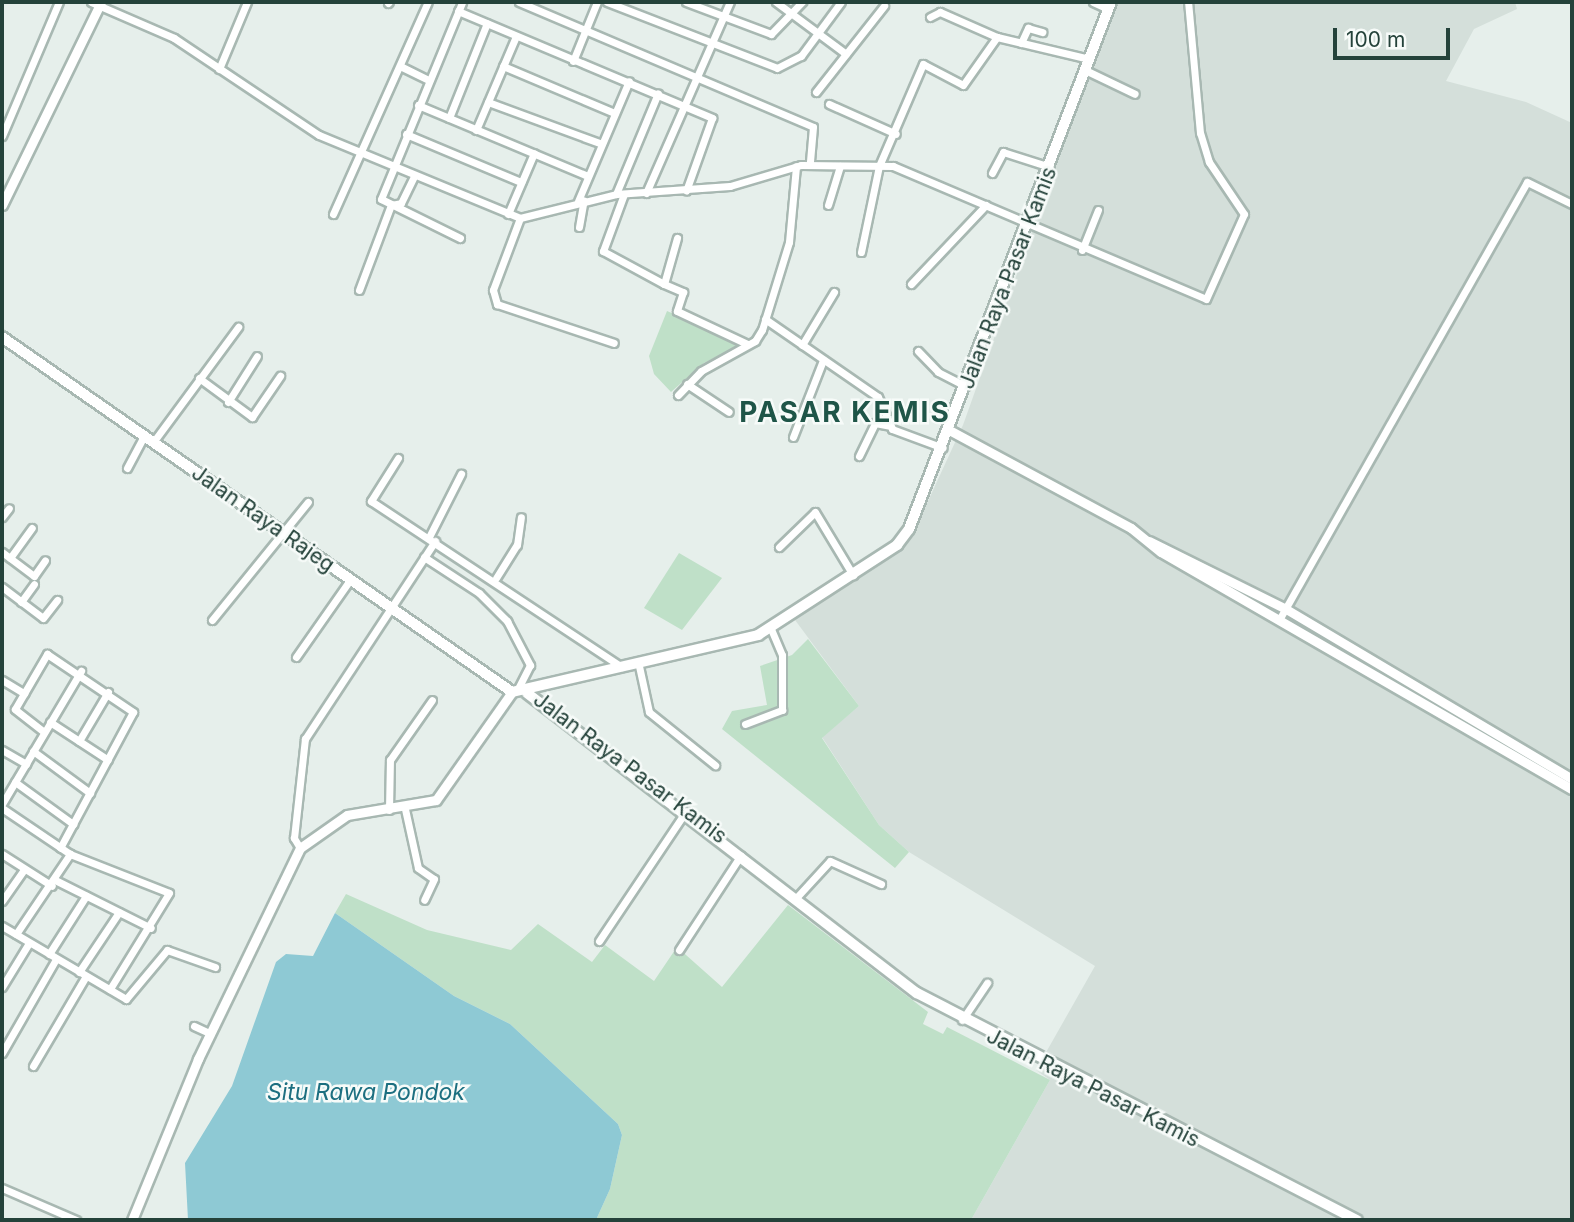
<!DOCTYPE html>
<style>
body{margin:0}
#map{position:relative;width:1574px;height:1222px;overflow:hidden;background:#e6efeb;font-family:Inter,sans-serif}
div>[style]{position:absolute}
.built>*{inset:0;background:#d4dfda}
.green>*{inset:0;background:#bfe0c8}
.water>*{inset:0;background:#8ec9d4}
.roads{filter:drop-shadow(2px 0 #a8b8b2) drop-shadow(-2px 0 #a8b8b2) drop-shadow(0 2px #a8b8b2) drop-shadow(0 -2px #a8b8b2)}
.minor>*{height:7px;margin:-3.5px;padding:0 3.5px;transform-origin:3.5px;border-radius:3.5px;background:#fff}
.tertiary>*{height:9px;margin:-4.5px;padding:0 4.5px;transform-origin:4.5px;border-radius:4.5px;background:#fff}
.secondary>*{height:10px;margin:-5px;padding:0 5px;transform-origin:5px;border-radius:5px;background:#fff}
span{translate:-50% -50%;white-space:nowrap;text-align:center;line-height:1.15;-webkit-text-stroke:5px #f7fbf9;paint-order:stroke}
.street-label{font-size:21px;color:#24423a}
.water-label{font-size:23px;color:#1c6f80;font-style:italic}
.district-label{font-size:28px;color:#1f5548;font-weight:700;letter-spacing:2px}
.frame{position:absolute;inset:0;border:4px solid #24423a;pointer-events:none}
.scale{position:absolute;left:1333px;top:28px;width:117px;height:32px;box-sizing:border-box;border:4px solid #24423a;border-top:0;padding-left:9px;font-size:21px;line-height:24px;white-space:nowrap;color:#24423a;-webkit-text-stroke:5px #f7fbf9;paint-order:stroke}
</style>
<div id="map">
<div class="built">
<i style="clip-path:polygon(1114px 2px,1515px 2px,1517px 9px,1474px 29px,1446px 81px,1526px 102px,1572px 123px,1572px 1220px,971px 1220px,1050px 1080px,1036px 1070px,1095px 966px,909px 852px,879px 825px,822px 737px,859px 706px,795px 620px,912px 536px,963px 425px)"></i>
</div>
<div class="green">
<i style="clip-path:polygon(667px 311px,743px 344px,704px 363px,671px 392px,654px 374px,649px 356px)"></i>
<i style="clip-path:polygon(679px 553px,722px 578px,682px 630px,644px 608px)"></i>
<i style="clip-path:polygon(808px 639px,859px 706px,822px 738px,879px 825px,909px 852px,895px 868px,722px 729px,732px 711px,767px 705px,760px 666px,792px 655px)"></i>
<i style="clip-path:polygon(346px 894px,427px 930px,511px 950px,538px 924px,592px 962px,605px 945px,654px 981px,677px 947px,722px 987px,788px 905px,928px 1012px,923px 1024px,943px 1034px,947px 1027px,1050px 1080px,971px 1220px,596px 1220px,610px 1189px,622px 1135px,618px 1124px,510px 1024px,454px 996px,335px 913px)"></i>
</div>
<div class="water">
<i style="clip-path:polygon(335px 913px,454px 996px,510px 1024px,618px 1124px,622px 1135px,610px 1189px,596px 1220px,188px 1220px,185px 1163px,232px 1086px,276px 962px,286px 954px,313px 956px)"></i>
</div>
<div class="roads">
<div class="minor">
<i style="left:91px;top:2px;width:90px;rotate:23.4deg"></i>
<i style="left:174px;top:38px;width:174px;rotate:33.8deg"></i>
<i style="left:319px;top:135px;width:217px;rotate:22.4deg"></i>
<i style="left:520px;top:218px;width:99px;rotate:-14deg"></i>
<i style="left:616px;top:194px;width:114px;rotate:-4deg"></i>
<i style="left:730px;top:186px;width:74px;rotate:-16.5deg"></i>
<i style="left:801px;top:165px;width:92px;rotate:0.6deg"></i>
<i style="left:893px;top:166px;width:340px;rotate:23deg"></i>
<i style="left:1206px;top:299px;width:93px;rotate:-65.9deg"></i>
<i style="left:1244px;top:214px;width:63px;rotate:-123.9deg"></i>
<i style="left:1209px;top:162px;width:30px;rotate:-107deg"></i>
<i style="left:1200px;top:133px;width:132px;rotate:-95.2deg"></i>
<i style="left:519px;top:2px;width:319px;rotate:23deg"></i>
<i style="left:813px;top:127px;width:38px;rotate:95deg"></i>
<i style="left:607px;top:2px;width:182px;rotate:21.2deg"></i>
<i style="left:777px;top:68px;width:27px;rotate:-27deg"></i>
<i style="left:801px;top:56px;width:67px;rotate:-53.5deg"></i>
<i style="left:686px;top:2px;width:91px;rotate:20.6deg"></i>
<i style="left:771px;top:34px;width:45px;rotate:-45.9deg"></i>
<i style="left:776px;top:2px;width:87px;rotate:36.6deg"></i>
<i style="left:1093px;top:2px;width:17px;rotate:25deg"></i>
<i style="left:388px;top:3px;width:1px;rotate:-45deg"></i>
<i style="left:458px;top:11px;width:276px;rotate:22.8deg"></i>
<i style="left:712px;top:118px;width:77px;rotate:109.6deg"></i>
<i style="left:930px;top:17px;width:11px;rotate:-27deg"></i>
<i style="left:940px;top:12px;width:62px;rotate:23.7deg"></i>
<i style="left:997px;top:37px;width:95px;rotate:13.4deg"></i>
<i style="left:1021px;top:43px;width:17px;rotate:-65deg"></i>
<i style="left:1028px;top:28px;width:15px;rotate:16deg"></i>
<i style="left:573px;top:61px;width:64px;rotate:-67.9deg"></i>
<i style="left:400px;top:66px;width:32px;rotate:26deg"></i>
<i style="left:503px;top:66px;width:121px;rotate:22.9deg"></i>
<i style="left:219px;top:69px;width:73px;rotate:-67.3deg"></i>
<i style="left:1085px;top:70px;width:55px;rotate:25.6deg"></i>
<i style="left:816px;top:92px;width:110px;rotate:-51.7deg"></i>
<i style="left:488px;top:102px;width:121px;rotate:20.2deg"></i>
<i style="left:829px;top:104px;width:73px;rotate:24.1deg"></i>
<i style="left:418px;top:105px;width:184px;rotate:22.7deg"></i>
<i style="left:449px;top:118px;width:102px;rotate:-68.2deg"></i>
<i style="left:476px;top:130px;width:102px;rotate:-66.9deg"></i>
<i style="left:406px;top:134px;width:125px;rotate:22.7deg"></i>
<i style="left:2px;top:136px;width:146px;rotate:-67deg"></i>
<i style="left:992px;top:173px;width:24px;rotate:-62deg"></i>
<i style="left:1003px;top:152px;width:49px;rotate:17.7deg"></i>
<i style="left:646px;top:193px;width:209px;rotate:-66.3deg"></i>
<i style="left:616px;top:194px;width:109px;rotate:-67.4deg"></i>
<i style="left:624px;top:194px;width:61px;rotate:110.2deg"></i>
<i style="left:603px;top:251px;width:69px;rotate:28.4deg"></i>
<i style="left:664px;top:284px;width:48px;rotate:-74.2deg"></i>
<i style="left:578px;top:201px;width:130px;rotate:-67deg"></i>
<i style="left:391px;top:205px;width:10px;rotate:-11deg"></i>
<i style="left:401px;top:203px;width:30px;rotate:-64deg"></i>
<i style="left:828px;top:205px;width:41px;rotate:-72.9deg"></i>
<i style="left:333px;top:214px;width:232px;rotate:-65.9deg"></i>
<i style="left:508px;top:214px;width:66px;rotate:-66.9deg"></i>
<i style="left:520px;top:218px;width:77px;rotate:110.6deg"></i>
<i style="left:493px;top:290px;width:15px;rotate:74deg"></i>
<i style="left:497px;top:304px;width:123px;rotate:18.4deg"></i>
<i style="left:579px;top:227px;width:27px;rotate:-80deg"></i>
<i style="left:460px;top:238px;width:88px;rotate:-153.7deg"></i>
<i style="left:381px;top:199px;width:213px;rotate:-67.6deg"></i>
<i style="left:1082px;top:250px;width:43px;rotate:-68.2deg"></i>
<i style="left:861px;top:252px;width:88px;rotate:-78.2deg"></i>
<i style="left:879px;top:166px;width:111px;rotate:-66.7deg"></i>
<i style="left:923px;top:64px;width:45px;rotate:27.7deg"></i>
<i style="left:963px;top:85px;width:59px;rotate:-54.7deg"></i>
<i style="left:664px;top:284px;width:21px;rotate:23deg"></i>
<i style="left:683px;top:292px;width:20px;rotate:108deg"></i>
<i style="left:677px;top:311px;width:77px;rotate:25.2deg"></i>
<i style="left:911px;top:284px;width:109px;rotate:-46.5deg"></i>
<i style="left:359px;top:290px;width:91px;rotate:-69.4deg"></i>
<i style="left:765px;top:319px;width:137px;rotate:34.6deg"></i>
<i style="left:878px;top:397px;width:35px;rotate:66deg"></i>
<i style="left:892px;top:429px;width:54px;rotate:20.4deg"></i>
<i style="left:802px;top:345px;width:62px;rotate:-58.9deg"></i>
<i style="left:918px;top:351px;width:29px;rotate:46deg"></i>
<i style="left:938px;top:372px;width:31px;rotate:27deg"></i>
<i style="left:199px;top:378px;width:66px;rotate:36.3deg"></i>
<i style="left:252px;top:417px;width:50px;rotate:-55.7deg"></i>
<i style="left:687px;top:384px;width:50px;rotate:33.7deg"></i>
<i style="left:678px;top:395px;width:33px;rotate:-46deg"></i>
<i style="left:701px;top:371px;width:62px;rotate:-29.1deg"></i>
<i style="left:755px;top:341px;width:13px;rotate:-58deg"></i>
<i style="left:762px;top:330px;width:92px;rotate:-72.9deg"></i>
<i style="left:789px;top:242px;width:76px;rotate:-84.7deg"></i>
<i style="left:228px;top:402px;width:54px;rotate:-57.8deg"></i>
<i style="left:793px;top:437px;width:83px;rotate:-68.7deg"></i>
<i style="left:154px;top:441px;width:142px;rotate:-53.6deg"></i>
<i style="left:859px;top:456px;width:37px;rotate:-64deg"></i>
<i style="left:875px;top:423px;width:15px;rotate:11deg"></i>
<i style="left:398px;top:458px;width:51px;rotate:122.1deg"></i>
<i style="left:371px;top:501px;width:301px;rotate:33.5deg"></i>
<i style="left:127px;top:468px;width:38px;rotate:-62deg"></i>
<i style="left:2px;top:517px;width:11px;rotate:-52deg"></i>
<i style="left:429px;top:537px;width:71px;rotate:-63.1deg"></i>
<i style="left:779px;top:547px;width:50px;rotate:-44.2deg"></i>
<i style="left:815px;top:512px;width:74px;rotate:58.9deg"></i>
<i style="left:2px;top:552px;width:40px;rotate:37deg"></i>
<i style="left:34px;top:576px;width:19px;rotate:-55deg"></i>
<i style="left:424px;top:557px;width:66px;rotate:33.2deg"></i>
<i style="left:479px;top:593px;width:40px;rotate:45deg"></i>
<i style="left:507px;top:621px;width:50px;rotate:62.4deg"></i>
<i style="left:530px;top:665px;width:29px;rotate:117deg"></i>
<i style="left:10px;top:558px;width:37px;rotate:-54deg"></i>
<i style="left:496px;top:578px;width:39px;rotate:-58deg"></i>
<i style="left:517px;top:545px;width:28px;rotate:-82deg"></i>
<i style="left:2px;top:587px;width:51px;rotate:37.1deg"></i>
<i style="left:43px;top:618px;width:23px;rotate:-52deg"></i>
<i style="left:21px;top:602px;width:22px;rotate:-54deg"></i>
<i style="left:212px;top:620px;width:152px;rotate:-50.9deg"></i>
<i style="left:1279px;top:620px;width:503px;rotate:-60.48deg"></i>
<i style="left:1527px;top:182px;width:50px;rotate:26.1deg"></i>
<i style="left:296px;top:657px;width:94px;rotate:-55deg"></i>
<i style="left:639px;top:666px;width:47px;rotate:77.7deg"></i>
<i style="left:649px;top:712px;width:85px;rotate:38.8deg"></i>
<i style="left:2px;top:680px;width:26px;rotate:31deg"></i>
<i style="left:50px;top:722px;width:69px;rotate:33.2deg"></i>
<i style="left:745px;top:724px;width:40px;rotate:-21deg"></i>
<i style="left:782px;top:710px;width:55px;rotate:-90deg"></i>
<i style="left:782px;top:655px;width:28px;rotate:-113deg"></i>
<i style="left:44px;top:732px;width:37px;rotate:-142deg"></i>
<i style="left:15px;top:709px;width:64px;rotate:-59.8deg"></i>
<i style="left:47px;top:654px;width:104px;rotate:34deg"></i>
<i style="left:133px;top:712px;width:154px;rotate:118.2deg"></i>
<i style="left:79px;top:741px;width:57px;rotate:-59.4deg"></i>
<i style="left:2px;top:750px;width:28px;rotate:30deg"></i>
<i style="left:33px;top:751px;width:71px;rotate:36.4deg"></i>
<i style="left:15px;top:782px;width:72px;rotate:35.9deg"></i>
<i style="left:2px;top:804px;width:155px;rotate:-59.3deg"></i>
<i style="left:2px;top:808px;width:82px;rotate:34.1deg"></i>
<i style="left:70px;top:854px;width:106px;rotate:21.5deg"></i>
<i style="left:169px;top:893px;width:113px;rotate:121.6deg"></i>
<i style="left:405px;top:809px;width:60px;rotate:77.6deg"></i>
<i style="left:418px;top:868px;width:19px;rotate:35deg"></i>
<i style="left:434px;top:879px;width:23px;rotate:115deg"></i>
<i style="left:389px;top:810px;width:50px;rotate:-88.9deg"></i>
<i style="left:390px;top:760px;width:73px;rotate:-55deg"></i>
<i style="left:300px;top:848px;width:12px;rotate:-121deg"></i>
<i style="left:294px;top:838px;width:100px;rotate:-83.7deg"></i>
<i style="left:305px;top:739px;width:237px;rotate:-56.7deg"></i>
<i style="left:2px;top:854px;width:59px;rotate:32.6deg"></i>
<i style="left:55px;top:880px;width:107px;rotate:26.6deg"></i>
<i style="left:796px;top:898px;width:50px;rotate:-47.4deg"></i>
<i style="left:830px;top:861px;width:56px;rotate:24.3deg"></i>
<i style="left:2px;top:901px;width:39px;rotate:-55deg"></i>
<i style="left:2px;top:926px;width:144px;rotate:30.5deg"></i>
<i style="left:126px;top:999px;width:64px;rotate:-50.1deg"></i>
<i style="left:167px;top:950px;width:51px;rotate:19.5deg"></i>
<i style="left:16px;top:934px;width:97px;rotate:-56deg"></i>
<i style="left:599px;top:941px;width:156px;rotate:-56.2deg"></i>
<i style="left:679px;top:950px;width:113px;rotate:-56.9deg"></i>
<i style="left:49px;top:954px;width:69px;rotate:-57.5deg"></i>
<i style="left:79px;top:972px;width:72px;rotate:-56.3deg"></i>
<i style="left:2px;top:987px;width:52px;rotate:-58.5deg"></i>
<i style="left:962px;top:1020px;width:45px;rotate:-56deg"></i>
<i style="left:194px;top:1026px;width:17px;rotate:25deg"></i>
<i style="left:2px;top:1053px;width:108px;rotate:-60.1deg"></i>
<i style="left:33px;top:1066px;width:104px;rotate:-59.5deg"></i>
<i style="left:2px;top:1188px;width:81px;rotate:23.4deg"></i>
</div>
<div class="tertiary">
<i style="left:2px;top:205px;width:226px;rotate:-64deg"></i>
<i style="left:951px;top:431px;width:204px;rotate:28.3deg"></i>
<i style="left:1131px;top:528px;width:38px;rotate:39deg"></i>
<i style="left:1161px;top:552px;width:474px;rotate:30deg"></i>
<i style="left:1149px;top:541px;width:153px;rotate:26.4deg"></i>
<i style="left:1286px;top:609px;width:333px;rotate:30.7deg"></i>
<i style="left:132px;top:1220px;width:174px;rotate:-67.7deg"></i>
<i style="left:198px;top:1059px;width:234px;rotate:-64.2deg"></i>
<i style="left:300px;top:848px;width:57px;rotate:-35.1deg"></i>
<i style="left:347px;top:815px;width:90px;rotate:-9.6deg"></i>
<i style="left:436px;top:800px;width:132px;rotate:-54.9deg"></i>
</div>
<div class="secondary">
<i style="left:2px;top:337px;width:621px;rotate:34.84deg"></i>
<i style="left:512px;top:692px;width:253px;rotate:-13deg"></i>
<i style="left:758px;top:635px;width:166px;rotate:-32.9deg"></i>
<i style="left:897px;top:545px;width:20px;rotate:-53deg"></i>
<i style="left:909px;top:529px;width:564px;rotate:-69.03deg"></i>
<i style="left:527px;top:693px;width:492px;rotate:37.6deg"></i>
<i style="left:917px;top:993px;width:495px;rotate:27.3deg"></i>
</div>
</div>
<div class="street-label">
<span style="left:1008px;top:278px;rotate:-69deg">Jalan Raya Pasar Kamis</span>
<span style="left:263px;top:519px;rotate:35deg">Jalan Raya Rajeg</span>
<span style="left:630px;top:768px;rotate:37deg">Jalan Raya Pasar Kamis</span>
<span style="left:1093px;top:1088px;rotate:27deg">Jalan Raya Pasar Kamis</span>
</div>
<div class="water-label">
<span style="left:366px;top:1092px">Situ Rawa Pondok</span>
</div>
<div class="district-label">
<span style="left:845px;top:412px">PASAR KEMIS</span>
</div>
<div class="frame"></div>
<div class="scale">100 m</div>
</div>
